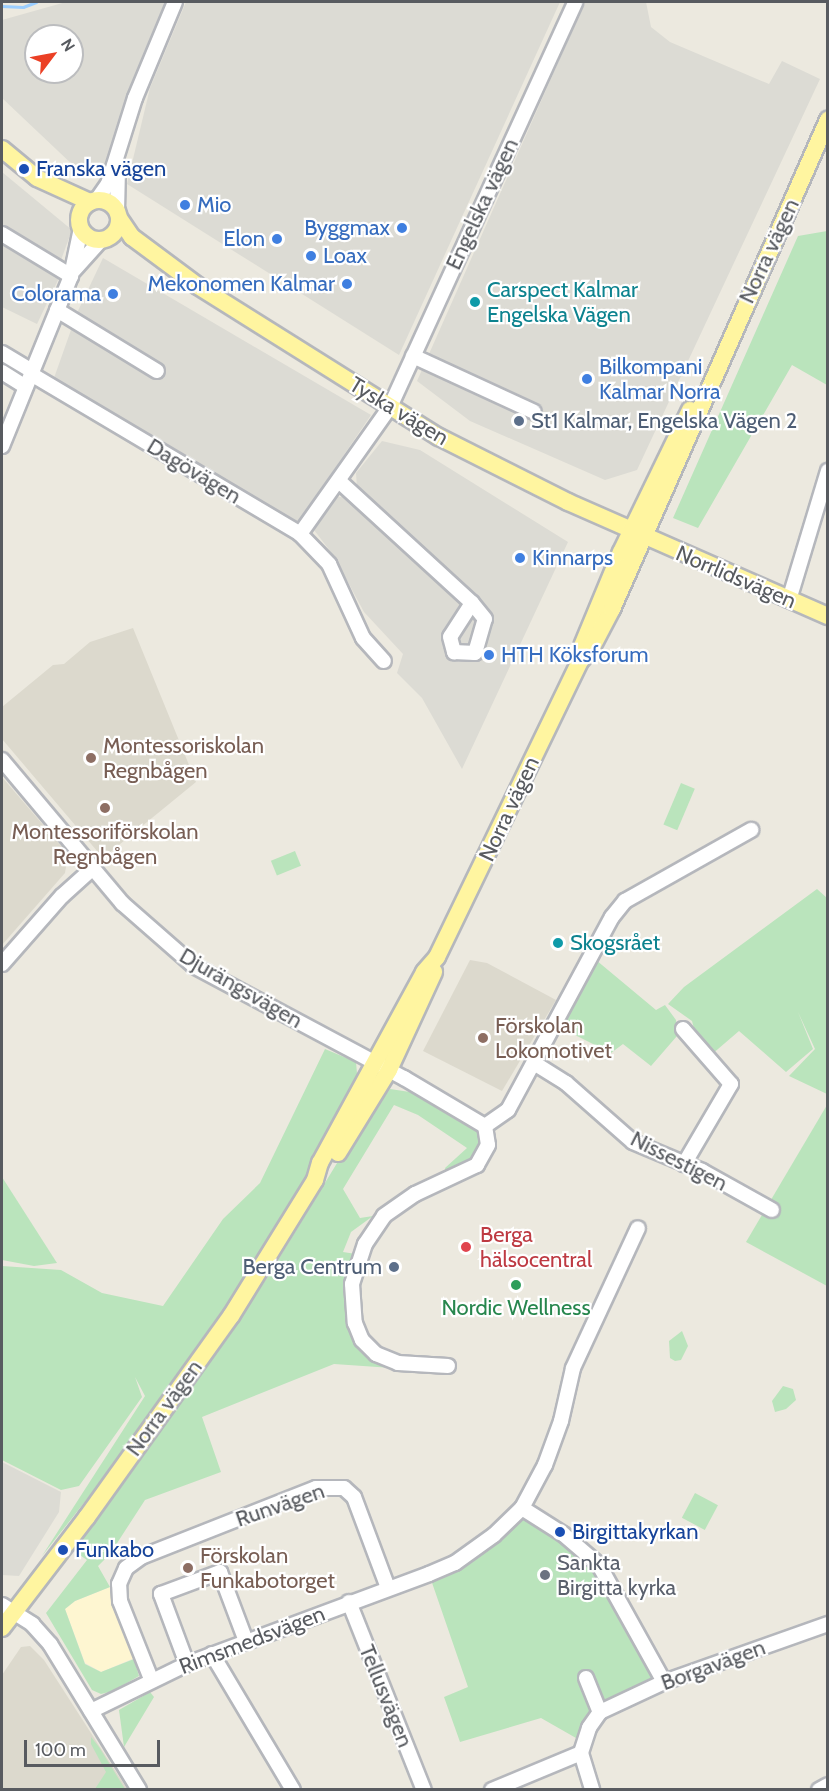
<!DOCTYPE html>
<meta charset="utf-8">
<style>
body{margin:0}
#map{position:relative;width:829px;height:1791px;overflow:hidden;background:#ece9df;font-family:Cabin,sans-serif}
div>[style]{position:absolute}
.commercial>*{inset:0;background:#fef6d1}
.industrial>*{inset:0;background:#dcdbd4}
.education>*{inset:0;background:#dcd9cd}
.green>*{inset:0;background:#bae4bc;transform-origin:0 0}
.stream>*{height:3px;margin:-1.5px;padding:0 1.5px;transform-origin:1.5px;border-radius:1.5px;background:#9bceff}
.roads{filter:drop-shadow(2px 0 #b5b7bc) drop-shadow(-2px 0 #b5b7bc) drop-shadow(0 2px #b5b7bc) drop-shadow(0 -2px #b5b7bc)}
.minor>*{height:14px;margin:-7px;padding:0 7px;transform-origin:7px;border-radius:7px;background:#fff}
.major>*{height:16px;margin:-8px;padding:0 8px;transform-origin:8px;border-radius:8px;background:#fff5a0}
.major>.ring{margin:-8px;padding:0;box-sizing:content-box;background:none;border:16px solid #fff5a0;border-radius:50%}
.dots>*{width:16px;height:16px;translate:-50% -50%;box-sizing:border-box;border:3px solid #fff;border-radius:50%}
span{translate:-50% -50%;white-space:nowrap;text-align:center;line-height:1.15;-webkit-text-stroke:4.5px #fff;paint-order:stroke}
.transit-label{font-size:22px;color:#164399}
.left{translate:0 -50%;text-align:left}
.street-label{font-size:22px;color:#585b60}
.shop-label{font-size:22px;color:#366cbe}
.right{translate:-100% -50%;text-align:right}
.culture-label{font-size:22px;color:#0d838f}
.service-label{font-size:22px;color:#4e5e75}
.education-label{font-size:22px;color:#785e54}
.health-label{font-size:22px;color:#be3a42}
.leisure-label{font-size:22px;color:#27864d}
.worship-label{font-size:22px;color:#5b616d}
.frame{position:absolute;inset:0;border:3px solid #585b60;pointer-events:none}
.north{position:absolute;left:24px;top:24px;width:60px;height:60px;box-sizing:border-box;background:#fff;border:2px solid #bcbdbf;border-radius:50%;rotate:58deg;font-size:16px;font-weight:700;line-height:24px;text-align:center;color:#585b60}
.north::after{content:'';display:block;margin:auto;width:21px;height:27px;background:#eb4025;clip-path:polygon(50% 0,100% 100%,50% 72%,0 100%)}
.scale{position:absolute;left:24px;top:1740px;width:136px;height:27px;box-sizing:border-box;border:3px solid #585b60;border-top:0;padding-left:8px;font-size:18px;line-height:21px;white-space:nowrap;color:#585b60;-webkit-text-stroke:4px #fff;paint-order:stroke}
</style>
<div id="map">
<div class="commercial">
<i style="clip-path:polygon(110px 1587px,137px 1657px,101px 1672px,85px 1663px,65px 1609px,75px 1601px)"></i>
</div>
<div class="industrial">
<i style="clip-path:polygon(evenodd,66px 2px,166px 2px,130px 87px,102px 181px,76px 168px,2px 98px,2px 20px,66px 2px,36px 36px,72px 36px,72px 72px,36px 72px,36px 36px)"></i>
<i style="clip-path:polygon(186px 2px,560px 2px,399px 355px,127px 184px,150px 88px)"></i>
<i style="clip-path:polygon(585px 2px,646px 2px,651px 27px,670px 42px,769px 84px,782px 61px,820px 79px,637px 470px,605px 480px,470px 421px,417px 381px)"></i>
<i style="clip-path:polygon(2px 172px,72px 230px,61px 260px,50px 258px,2px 230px)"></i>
<i style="clip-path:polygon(2px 244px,59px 278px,37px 324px,2px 307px)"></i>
<i style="clip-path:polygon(103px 258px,371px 415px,297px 524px,54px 378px,77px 313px)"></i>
<i style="clip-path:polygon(382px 441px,420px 450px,568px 542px,462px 769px,422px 698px,397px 673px,403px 654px,364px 612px,334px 556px,314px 530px,338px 497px,347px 497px,357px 488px,356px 473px)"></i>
<i style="clip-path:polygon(2px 1462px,61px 1492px,59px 1512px,19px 1576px,2px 1575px)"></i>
</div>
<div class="education">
<i style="clip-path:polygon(133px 628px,196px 782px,103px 858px,2px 739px,2px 707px,53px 665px,64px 664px,90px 642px)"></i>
<i style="clip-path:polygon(2px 777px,68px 854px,65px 873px,2px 945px)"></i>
<i style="clip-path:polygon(470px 960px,487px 963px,556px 1000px,502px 1091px,423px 1051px)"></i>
<i style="clip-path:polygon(30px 1646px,44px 1660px,127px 1789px,2px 1790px,2px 1675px,21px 1647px)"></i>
</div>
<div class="green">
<i style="clip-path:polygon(827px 231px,827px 385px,792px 365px,698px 528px,673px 518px,798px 236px)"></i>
<i style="left:681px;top:783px;width:15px;height:45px;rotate:23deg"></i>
<i style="left:295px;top:851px;width:16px;height:26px;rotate:68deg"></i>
<i style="clip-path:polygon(817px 889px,827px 898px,827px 1094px,789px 1076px,815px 1049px,798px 1012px,813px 1049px,786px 1072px,739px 1031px,711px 1055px,696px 1036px,692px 1021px,668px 1004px,684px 987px)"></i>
<i style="clip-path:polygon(596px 960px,656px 1010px,665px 1005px,676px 1020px,677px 1036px,651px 1066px,623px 1044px,611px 1053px,559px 1027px)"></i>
<i style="clip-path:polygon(325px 1049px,356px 1062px,358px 1085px,274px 1234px,151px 1418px,42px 1556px,145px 1396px,135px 1377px,142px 1397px,79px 1486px,61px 1490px,2px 1460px,2px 1266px,61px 1270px,102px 1293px,163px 1306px,223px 1219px,260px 1183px)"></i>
<i style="clip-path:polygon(390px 1089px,410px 1092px,479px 1127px,482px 1143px,475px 1160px,446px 1174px,445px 1168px,467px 1148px,418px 1115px,394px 1105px,343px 1189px,360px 1218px,373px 1216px,351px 1232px,343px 1252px,356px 1254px,347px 1285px,348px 1320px,392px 1368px,334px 1364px,202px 1417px,221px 1472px,145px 1500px,110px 1554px,98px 1566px,110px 1587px,75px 1601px,65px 1609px,85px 1664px,101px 1672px,134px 1659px,139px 1676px,113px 1691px,101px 1694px,92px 1690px,46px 1613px,87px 1560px,74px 1551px,267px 1278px,345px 1150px)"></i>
<i style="clip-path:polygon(827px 1105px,827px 1286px,746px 1242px)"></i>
<i style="clip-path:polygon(2px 1177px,57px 1263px,34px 1266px,2px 1260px)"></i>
<i style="clip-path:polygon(682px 1331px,688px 1346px,681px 1360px,675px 1361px,670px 1358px,669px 1341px)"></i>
<i style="clip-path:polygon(783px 1386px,793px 1389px,796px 1400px,786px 1409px,775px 1412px,772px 1401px)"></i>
<i style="left:695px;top:1493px;width:26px;height:28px;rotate:28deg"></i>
<i style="clip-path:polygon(522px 1508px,599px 1565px,664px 1682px,600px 1712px,583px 1742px,541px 1718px,460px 1742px,444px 1697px,468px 1687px,429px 1574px)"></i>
<i style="clip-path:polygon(150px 1692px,154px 1697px,124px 1747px,119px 1710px)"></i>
<i style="clip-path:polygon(91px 1737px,99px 1747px,125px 1789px,95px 1789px,106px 1772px,91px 1744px)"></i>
</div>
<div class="stream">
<i style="left:2px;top:6px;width:21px;rotate:3deg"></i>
<i style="left:23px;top:7px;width:14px;rotate:-21deg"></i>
</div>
<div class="roads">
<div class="minor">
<i style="left:96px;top:201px;width:21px;rotate:-55deg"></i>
<i style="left:108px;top:184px;width:90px;rotate:-72.6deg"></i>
<i style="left:135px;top:98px;width:104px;rotate:-67.4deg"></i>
<i style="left:117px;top:212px;width:45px;rotate:-88.7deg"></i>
<i style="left:2px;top:234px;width:81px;rotate:31.3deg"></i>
<i style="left:74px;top:270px;width:40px;rotate:-48deg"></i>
<i style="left:57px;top:310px;width:117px;rotate:31.4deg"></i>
<i style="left:2px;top:353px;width:35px;rotate:31deg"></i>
<i style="left:413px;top:356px;width:133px;rotate:24.8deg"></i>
<i style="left:2px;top:372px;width:28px;rotate:32deg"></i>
<i style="left:31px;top:374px;width:313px;rotate:30.7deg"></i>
<i style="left:300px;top:534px;width:42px;rotate:46deg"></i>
<i style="left:329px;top:564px;width:81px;rotate:65.3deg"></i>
<i style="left:363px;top:638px;width:31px;rotate:48deg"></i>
<i style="left:2px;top:446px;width:183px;rotate:-67.9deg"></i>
<i style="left:71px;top:276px;width:49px;rotate:-78.2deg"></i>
<i style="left:339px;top:481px;width:180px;rotate:42.5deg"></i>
<i style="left:472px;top:603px;width:40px;rotate:122.9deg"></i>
<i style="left:450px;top:637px;width:16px;rotate:75deg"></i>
<i style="left:454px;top:652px;width:21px;rotate:3deg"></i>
<i style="left:475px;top:653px;width:35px;rotate:-74deg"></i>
<i style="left:485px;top:619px;width:21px;rotate:-129deg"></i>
<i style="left:300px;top:534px;width:156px;rotate:-54.7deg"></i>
<i style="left:390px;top:407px;width:445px;rotate:-65.4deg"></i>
<i style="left:789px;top:600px;width:135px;rotate:-73.2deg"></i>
<i style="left:2px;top:760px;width:187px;rotate:50deg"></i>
<i style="left:122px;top:903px;width:96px;rotate:41.2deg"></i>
<i style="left:194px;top:966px;width:238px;rotate:28.1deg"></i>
<i style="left:404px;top:1078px;width:94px;rotate:30.7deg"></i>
<i style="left:485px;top:1126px;width:19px;rotate:81deg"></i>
<i style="left:488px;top:1145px;width:23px;rotate:119deg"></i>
<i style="left:477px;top:1165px;width:68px;rotate:154.9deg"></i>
<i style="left:415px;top:1194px;width:38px;rotate:145deg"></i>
<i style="left:384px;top:1216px;width:34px;rotate:124deg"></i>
<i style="left:365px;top:1244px;width:42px;rotate:108deg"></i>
<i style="left:352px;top:1284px;width:39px;rotate:86deg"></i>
<i style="left:355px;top:1323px;width:18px;rotate:68deg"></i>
<i style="left:362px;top:1340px;width:20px;rotate:45deg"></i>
<i style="left:376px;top:1354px;width:24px;rotate:22deg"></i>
<i style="left:398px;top:1363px;width:50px;rotate:3.4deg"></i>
<i style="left:2px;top:964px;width:91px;rotate:-48.6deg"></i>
<i style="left:62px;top:896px;width:42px;rotate:-42.1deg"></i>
<i style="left:683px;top:1029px;width:73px;rotate:48.9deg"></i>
<i style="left:731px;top:1084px;width:93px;rotate:120.4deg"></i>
<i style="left:534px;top:1063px;width:38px;rotate:32deg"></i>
<i style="left:566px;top:1083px;width:89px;rotate:41.4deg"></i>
<i style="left:633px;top:1142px;width:75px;rotate:22.8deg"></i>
<i style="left:702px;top:1171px;width:80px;rotate:29.1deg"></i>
<i style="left:485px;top:1126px;width:28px;rotate:-35deg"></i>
<i style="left:508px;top:1110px;width:219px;rotate:-61.7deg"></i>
<i style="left:612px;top:917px;width:21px;rotate:-51deg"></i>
<i style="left:625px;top:901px;width:145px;rotate:-29.4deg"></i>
<i style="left:522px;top:1508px;width:49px;rotate:32.4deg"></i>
<i style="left:563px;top:1534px;width:48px;rotate:40.7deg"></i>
<i style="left:599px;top:1565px;width:134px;rotate:60.9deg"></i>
<i style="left:349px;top:1602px;width:202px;rotate:68.3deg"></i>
<i style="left:2px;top:1605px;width:36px;rotate:32deg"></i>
<i style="left:32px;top:1624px;width:27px;rotate:48deg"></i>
<i style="left:50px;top:1644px;width:171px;rotate:58.6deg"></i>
<i style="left:212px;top:1654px;width:158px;rotate:59.2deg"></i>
<i style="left:187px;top:1664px;width:75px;rotate:-110.4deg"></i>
<i style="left:161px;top:1594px;width:63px;rotate:-20.4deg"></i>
<i style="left:220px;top:1572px;width:74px;rotate:69.4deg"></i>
<i style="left:586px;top:1678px;width:37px;rotate:68deg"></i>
<i style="left:600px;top:1712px;width:19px;rotate:125deg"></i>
<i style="left:589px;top:1728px;width:26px;rotate:108deg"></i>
<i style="left:581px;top:1753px;width:39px;rotate:73deg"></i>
<i style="left:151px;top:1679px;width:84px;rotate:-111.7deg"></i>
<i style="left:120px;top:1601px;width:17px;rotate:-93deg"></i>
<i style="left:119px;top:1584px;width:17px;rotate:-66deg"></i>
<i style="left:126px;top:1568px;width:19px;rotate:-36deg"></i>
<i style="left:141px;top:1557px;width:188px;rotate:-21.5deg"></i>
<i style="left:316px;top:1488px;width:28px"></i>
<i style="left:344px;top:1488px;width:13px;rotate:42deg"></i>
<i style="left:354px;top:1497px;width:97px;rotate:69.5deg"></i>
<i style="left:91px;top:1711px;width:107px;rotate:-26.1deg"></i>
<i style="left:187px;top:1664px;width:258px;rotate:-20.4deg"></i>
<i style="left:429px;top:1574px;width:28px;rotate:-23deg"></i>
<i style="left:455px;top:1563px;width:48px;rotate:-35.7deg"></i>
<i style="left:494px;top:1535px;width:39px;rotate:-44deg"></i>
<i style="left:522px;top:1508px;width:49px;rotate:-61.9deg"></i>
<i style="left:545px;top:1465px;width:47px;rotate:-70deg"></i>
<i style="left:561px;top:1421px;width:54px;rotate:-77.2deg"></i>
<i style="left:573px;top:1368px;width:154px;rotate:-65.1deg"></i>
<i style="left:600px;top:1712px;width:71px;rotate:-25.1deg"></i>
<i style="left:664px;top:1682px;width:174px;rotate:-19.5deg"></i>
<i style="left:492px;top:1790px;width:96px;rotate:-22.6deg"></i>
<i style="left:819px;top:1790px;width:10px;rotate:-29deg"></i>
</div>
<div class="major">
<i style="left:2px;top:149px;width:45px;rotate:39.6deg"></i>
<i style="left:37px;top:178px;width:58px;rotate:24.4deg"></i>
<i class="ring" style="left:79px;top:200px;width:24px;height:24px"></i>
<i style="left:119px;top:218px;width:23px;rotate:56deg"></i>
<i style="left:132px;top:237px;width:82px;rotate:36.6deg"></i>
<i style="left:198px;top:286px;width:284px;rotate:32.1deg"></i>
<i style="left:439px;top:437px;width:144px;rotate:26.7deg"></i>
<i style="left:568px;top:502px;width:284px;rotate:23.7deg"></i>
<i style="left:582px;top:646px;width:102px;rotate:-67.5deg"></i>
<i style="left:621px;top:552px;width:158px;rotate:-64.1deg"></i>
<i style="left:338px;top:1153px;width:97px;rotate:-58.4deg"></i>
<i style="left:389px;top:1070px;width:108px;rotate:-65.3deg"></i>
<i style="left:2px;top:1628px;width:140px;rotate:-52.6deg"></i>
<i style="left:87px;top:1517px;width:247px;rotate:-54.4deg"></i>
<i style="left:231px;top:1316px;width:160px;rotate:-58.3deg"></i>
<i style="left:315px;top:1180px;width:18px;rotate:-74deg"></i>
<i style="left:320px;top:1163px;width:217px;rotate:-61.4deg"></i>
<i style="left:424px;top:972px;width:20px;rotate:-49deg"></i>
<i style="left:437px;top:957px;width:329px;rotate:-64.2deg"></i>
<i style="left:580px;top:661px;width:16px;rotate:-47deg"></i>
<i style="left:591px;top:649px;width:45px;rotate:-62.3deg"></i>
<i style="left:612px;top:609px;width:535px;rotate:-66.17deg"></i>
</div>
</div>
<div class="dots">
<i style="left:24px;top:169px;background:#1a4fb4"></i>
<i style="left:185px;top:205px;background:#3f7fe0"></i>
<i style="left:402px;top:228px;background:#3f7fe0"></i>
<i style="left:277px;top:239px;background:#3f7fe0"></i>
<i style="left:311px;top:256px;background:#3f7fe0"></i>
<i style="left:347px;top:284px;background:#3f7fe0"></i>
<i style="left:113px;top:294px;background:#3f7fe0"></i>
<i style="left:475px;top:302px;background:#0f9aa8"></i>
<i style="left:587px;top:379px;background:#3f7fe0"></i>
<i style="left:519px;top:421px;background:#5c6f8a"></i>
<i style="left:520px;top:558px;background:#3f7fe0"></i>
<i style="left:489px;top:655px;background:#3f7fe0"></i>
<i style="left:91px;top:758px;background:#8d6e63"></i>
<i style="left:105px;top:808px;background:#8d6e63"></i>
<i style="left:558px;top:943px;background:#0f9aa8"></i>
<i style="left:483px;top:1038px;background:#8d6e63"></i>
<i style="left:466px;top:1247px;background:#e0444e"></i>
<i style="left:394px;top:1267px;background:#5c6f8a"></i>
<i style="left:516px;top:1285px;background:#2e9e5b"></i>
<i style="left:560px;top:1532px;background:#1a4fb4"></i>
<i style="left:63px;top:1550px;background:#1a4fb4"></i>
<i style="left:188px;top:1568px;background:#8d6e63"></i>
<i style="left:545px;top:1575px;background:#6b7280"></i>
</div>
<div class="transit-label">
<span class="left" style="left:36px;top:169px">Franska vägen</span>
<span class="left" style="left:572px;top:1532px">Birgittakyrkan</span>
<span class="left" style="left:75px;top:1550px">Funkabo</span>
</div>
<div class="street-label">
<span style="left:482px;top:204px;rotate:-65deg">Engelska vägen</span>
<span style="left:769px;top:251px;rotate:-65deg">Norra vägen</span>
<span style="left:399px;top:411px;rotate:31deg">Tyska vägen</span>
<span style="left:194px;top:471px;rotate:31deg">Dagövägen</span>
<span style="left:736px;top:577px;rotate:23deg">Norrlidsvägen</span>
<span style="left:509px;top:809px;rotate:-65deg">Norra vägen</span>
<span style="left:241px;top:988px;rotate:30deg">Djurängsvägen</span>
<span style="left:679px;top:1161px;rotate:27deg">Nissestigen</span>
<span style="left:164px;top:1408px;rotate:-54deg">Norra vägen</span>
<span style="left:280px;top:1505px;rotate:-19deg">Runvägen</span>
<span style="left:252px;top:1640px;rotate:-21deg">Rimsmedsvägen</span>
<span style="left:713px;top:1665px;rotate:-20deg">Borgavägen</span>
<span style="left:386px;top:1696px;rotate:68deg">Tellusvägen</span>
</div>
<div class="shop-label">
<span class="left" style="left:197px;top:205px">Mio</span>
<span class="right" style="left:390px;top:228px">Byggmax</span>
<span class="right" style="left:265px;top:239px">Elon</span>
<span class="left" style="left:323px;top:256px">Loax</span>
<span class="right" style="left:335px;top:284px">Mekonomen Kalmar</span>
<span class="right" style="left:101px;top:294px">Colorama</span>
<span class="left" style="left:599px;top:379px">Bilkompani<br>Kalmar Norra</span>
<span class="left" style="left:532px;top:558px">Kinnarps</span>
<span class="left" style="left:501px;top:655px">HTH Köksforum</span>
</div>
<div class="culture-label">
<span class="left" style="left:487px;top:302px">Carspect Kalmar<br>Engelska Vägen</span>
<span class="left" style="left:570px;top:943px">Skogsrået</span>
</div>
<div class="service-label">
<span class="left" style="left:531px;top:421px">St1 Kalmar, Engelska Vägen 2</span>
<span class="right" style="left:382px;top:1267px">Berga Centrum</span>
</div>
<div class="education-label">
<span class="left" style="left:103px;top:758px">Montessoriskolan<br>Regnbågen</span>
<span style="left:105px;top:844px">Montessoriförskolan<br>Regnbågen</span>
<span class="left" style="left:495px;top:1038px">Förskolan<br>Lokomotivet</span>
<span class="left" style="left:200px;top:1568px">Förskolan<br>Funkabotorget</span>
</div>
<div class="health-label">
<span class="left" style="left:480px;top:1247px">Berga<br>hälsocentral</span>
</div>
<div class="leisure-label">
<span style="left:516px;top:1308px">Nordic Wellness</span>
</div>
<div class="worship-label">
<span class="left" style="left:557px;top:1575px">Sankta<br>Birgitta kyrka</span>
</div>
<div class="frame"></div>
<div class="north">N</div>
<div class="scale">100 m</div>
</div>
